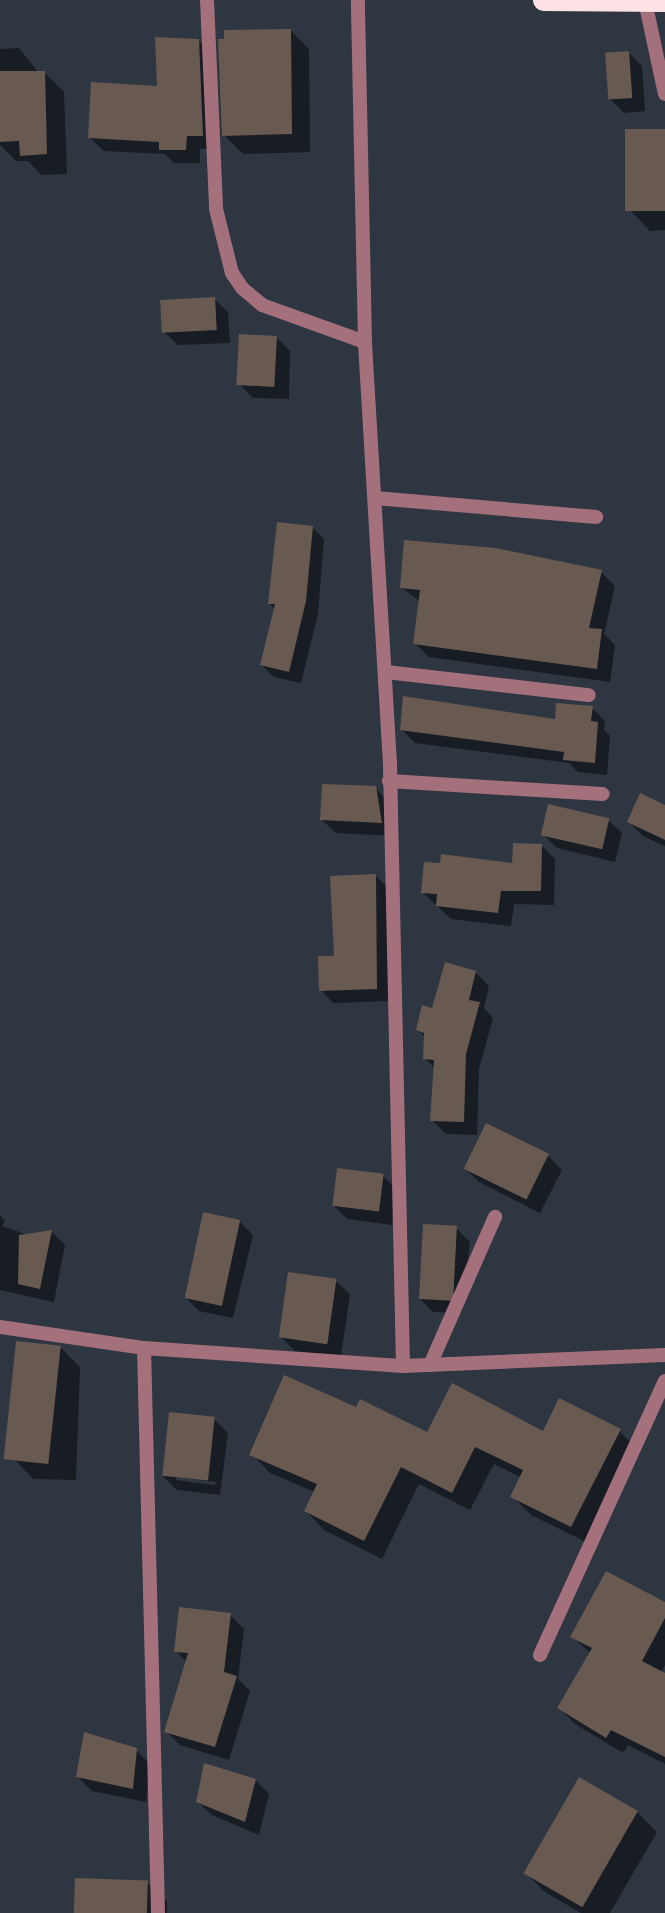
<!DOCTYPE html>
<style>
body{margin:0}
#map{position:relative;width:665px;height:1913px;overflow:hidden;background:#2e3642;font-family:Mulish,sans-serif}
div>[style]{position:absolute}
.shadow>*{inset:0;background:#0007}
.building>*{inset:0;background:#685951;transform-origin:0 0}
.lane>*{height:14px;margin:-7px;padding:0 7px;transform-origin:7px;border-radius:7px;background:#a4707b}
.street>*{height:14px;margin:-7px;padding:0 7px;transform-origin:7px;border-radius:7px;background:#a4707b}
.highway>*{height:21px;margin:-10.5px;padding:0 10.5px;transform-origin:10.5px;border-radius:10.5px;background:#fce1e6}
span{translate:-50% -50%;white-space:nowrap;text-align:center;line-height:1.15;-webkit-text-stroke:5px #2e3642;paint-order:stroke}
</style>
<div id="map">
<div class="shadow">
<i style="clip-path:polygon(291px 31px,309px 49px,310px 152px,243px 154px,224px 135px)"></i>
<i style="clip-path:polygon(198px 40px,212px 54px,216px 149px,200px 149px,200px 163px,174px 163px,165px 154px,104px 151px,90px 138px,159px 87px)"></i>
<i style="clip-path:polygon(19px 48px,39px 73px,44px 72px,64px 92px,67px 174px,41px 175px,28px 161px,16px 161px,0 145px,0 49px)"></i>
<i style="clip-path:polygon(628px 52px,642px 66px,645px 111px,624px 113px,610px 99px)"></i>
<i style="clip-path:polygon(665px 131px,665px 230px,650px 231px,632px 212px)"></i>
<i style="clip-path:polygon(214px 299px,228px 312px,230px 343px,178px 345px,164px 332px)"></i>
<i style="clip-path:polygon(277px 338px,290px 351px,289px 399px,253px 398px,239px 384px)"></i>
<i style="clip-path:polygon(312px 527px,324px 539px,318px 614px,301px 683px,274px 677px,262px 665px,275px 609px,269px 603px)"></i>
<i style="clip-path:polygon(601px 572px,615px 586px,604px 634px,615px 645px,610px 682px,429px 657px,415px 643px,421px 602px,402px 588px)"></i>
<i style="clip-path:polygon(592px 708px,605px 721px,604px 730px,610px 736px,607px 775px,578px 772px,569px 763px,415px 743px,402px 730px,556px 721px)"></i>
<i style="clip-path:polygon(375px 788px,389px 802px,394px 836px,336px 833px,322px 820px)"></i>
<i style="clip-path:polygon(665px 806px,665px 846px,643px 836px,629px 822px)"></i>
<i style="clip-path:polygon(608px 820px,622px 833px,615px 862px,557px 848px,543px 834px)"></i>
<i style="clip-path:polygon(541px 845px,555px 859px,554px 905px,514px 904px,511px 926px,451px 919px,422px 892px,514px 865px)"></i>
<i style="clip-path:polygon(375px 875px,388px 888px,389px 1001px,333px 1003px,321px 990px)"></i>
<i style="clip-path:polygon(475px 972px,489px 986px,484px 1008px,493px 1018px,479px 1069px,477px 1135px,446px 1134px,432px 1120px,436px 1069px,425px 1059px,426px 1038px,418px 1030px)"></i>
<i style="clip-path:polygon(548px 1156px,562px 1170px,540px 1213px,479px 1182px,465px 1168px)"></i>
<i style="clip-path:polygon(383px 1176px,397px 1190px,392px 1225px,347px 1219px,334px 1206px)"></i>
<i style="clip-path:polygon(0 1215px,5px 1221px,2px 1226px,28px 1235px,52px 1232px,65px 1245px,54px 1302px,0 1290px)"></i>
<i style="clip-path:polygon(239px 1221px,253px 1235px,233px 1318px,199px 1311px,185px 1297px)"></i>
<i style="clip-path:polygon(456px 1228px,470px 1242px,461px 1313px,433px 1312px,419px 1298px)"></i>
<i style="clip-path:polygon(336px 1281px,350px 1294px,341px 1356px,295px 1351px,281px 1337px)"></i>
<i style="clip-path:polygon(60px 1347px,80px 1367px,76px 1480px,33px 1479px,14px 1459px)"></i>
<i style="clip-path:polygon(356px 1409px,428px 1435px,619px 1431px,638px 1449px,590px 1544px,531px 1515px,512px 1496px,522px 1478px,494px 1464px,470px 1510px,419px 1484px,382px 1559px,324px 1530px,306px 1511px,315px 1492px,270px 1473px,252px 1454px)"></i>
<i style="clip-path:polygon(evenodd,214px 1419px,228px 1433px,220px 1495px,177px 1490px,163px 1476px,214px 1419px,176px 1477px,216px 1482px,215px 1485px,176px 1480px,176px 1477px)"></i>
<i style="clip-path:polygon(665px 1604px,665px 1665px,661px 1673px,665px 1675px,665px 1764px,628px 1745px,623px 1753px,575px 1724px,559px 1708px,591px 1654px,572px 1636px)"></i>
<i style="clip-path:polygon(230px 1615px,244px 1629px,238px 1679px,250px 1691px,229px 1760px,180px 1745px,166px 1731px,187px 1662px,176px 1651px)"></i>
<i style="clip-path:polygon(136px 1750px,150px 1764px,146px 1802px,92px 1791px,78px 1777px)"></i>
<i style="clip-path:polygon(255px 1780px,269px 1794px,259px 1835px,212px 1815px,198px 1802px)"></i>
<i style="clip-path:polygon(637px 1812px,657px 1832px,610px 1913px,581px 1913px,545px 1892px,525px 1872px)"></i>
<i style="clip-path:polygon(147px 1882px,167px 1902px,167px 1913px,75px 1913px)"></i>
</div>
<div class="building">
<i style="clip-path:polygon(291px 29px,292px 134px,222px 136px,218px 39px,224px 39px,224px 30px)"></i>
<i style="clip-path:polygon(155px 37px,199px 39px,203px 136px,187px 136px,186px 150px,159px 150px,159px 142px,88px 138px,91px 82px,157px 86px)"></i>
<i style="left:629px;top:51px;width:47px;height:24px;rotate:86deg"></i>
<i style="clip-path:polygon(0 71px,45px 71px,47px 154px,20px 156px,19px 141px,0 142px)"></i>
<i style="left:665px;top:129px;width:82px;height:40px;rotate:90deg"></i>
<i style="left:215px;top:297px;width:33px;height:55px;rotate:87deg"></i>
<i style="left:239px;top:334px;width:38px;height:51px;rotate:3deg"></i>
<i style="clip-path:polygon(277px 522px,313px 526px,306px 601px,289px 672px,260px 665px,275px 604px,268px 604px)"></i>
<i style="clip-path:polygon(404px 540px,496px 548px,602px 570px,589px 628px,602px 629px,597px 669px,413px 644px,420px 590px,400px 588px)"></i>
<i style="clip-path:polygon(403px 696px,555px 719px,556px 703px,593px 706px,591px 721px,598px 722px,595px 763px,563px 760px,564px 752px,400px 730px)"></i>
<i style="clip-path:polygon(322px 784px,376px 786px,382px 823px,320px 820px)"></i>
<i style="clip-path:polygon(640px 793px,665px 805px,665px 840px,627px 822px)"></i>
<i style="left:548px;top:804px;width:63px;height:32px;rotate:13deg"></i>
<i style="clip-path:polygon(513px 843px,542px 844px,541px 891px,501px 891px,498px 913px,436px 906px,437px 894px,421px 893px,424px 862px,440px 863px,441px 854px,512px 863px)"></i>
<i style="clip-path:polygon(376px 874px,377px 989px,319px 991px,318px 956px,334px 956px,330px 876px)"></i>
<i style="clip-path:polygon(445px 962px,476px 971px,469px 1000px,480px 1002px,466px 1054px,464px 1122px,430px 1121px,434px 1060px,423px 1059px,424px 1033px,416px 1030px,422px 1005px,432px 1008px)"></i>
<i style="left:486px;top:1123px;width:70px;height:51px;rotate:26deg"></i>
<i style="left:337px;top:1168px;width:47px;height:38px;rotate:7deg"></i>
<i style="left:203px;top:1212px;width:38px;height:88px;rotate:12deg"></i>
<i style="left:423px;top:1224px;width:34px;height:75px;rotate:3deg"></i>
<i style="clip-path:polygon(52px 1230px,40px 1289px,18px 1284px,19px 1235px)"></i>
<i style="left:288px;top:1272px;width:49px;height:66px;rotate:8deg"></i>
<i style="left:16px;top:1341px;width:45px;height:119px;rotate:6deg"></i>
<i style="clip-path:polygon(284px 1375px,356px 1407px,360px 1399px,427px 1432px,452px 1383px,543px 1431px,559px 1398px,621px 1429px,571px 1527px,510px 1497px,523px 1470px,475px 1447px,452px 1493px,401px 1467px,364px 1541px,304px 1511px,317px 1484px,249px 1455px)"></i>
<i style="left:169px;top:1412px;width:46px;height:64px;rotate:6deg"></i>
<i style="clip-path:polygon(606px 1571px,665px 1602px,665px 1618px,642px 1661px,665px 1673px,665px 1757px,611px 1730px,606px 1738px,557px 1708px,592px 1648px,570px 1637px)"></i>
<i style="clip-path:polygon(179px 1607px,231px 1613px,224px 1672px,237px 1676px,215px 1747px,164px 1732px,188px 1653px,174px 1652px)"></i>
<i style="clip-path:polygon(84px 1732px,137px 1748px,133px 1789px,76px 1777px)"></i>
<i style="clip-path:polygon(204px 1763px,256px 1779px,245px 1822px,196px 1802px)"></i>
<i style="left:579px;top:1777px;width:68px;height:111px;rotate:30deg"></i>
<i style="left:75px;top:1878px;width:73px;height:35px;rotate:2deg"></i>
</div>
<div class="lane">
<i style="left:645px;top:1px;width:95px;rotate:77.9deg"></i>
</div>
<div class="street">
<i style="left:207px;top:0;width:209px;rotate:87.5deg"></i>
<i style="left:216px;top:209px;width:66px;rotate:76deg"></i>
<i style="left:232px;top:273px;width:18px;rotate:56deg"></i>
<i style="left:242px;top:288px;width:26px;rotate:40deg"></i>
<i style="left:262px;top:305px;width:109px;rotate:19.8deg"></i>
<i style="left:375px;top:498px;width:222px;rotate:4.9deg"></i>
<i style="left:386px;top:672px;width:204px;rotate:6.5deg"></i>
<i style="left:389px;top:781px;width:214px;rotate:3.5deg"></i>
<i style="left:0;top:1327px;width:146px;rotate:8.3deg"></i>
<i style="left:144px;top:1348px;width:260px;rotate:4deg"></i>
<i style="left:403px;top:1366px;width:602px;rotate:-91.24deg"></i>
<i style="left:390px;top:764px;width:423px;rotate:-93.4deg"></i>
<i style="left:365px;top:342px;width:342px;rotate:-91.2deg"></i>
<i style="left:144px;top:1348px;width:565px;rotate:88.58deg"></i>
<i style="left:430px;top:1365px;width:162px;rotate:-66.3deg"></i>
<i style="left:403px;top:1366px;width:262px;rotate:-2.4deg"></i>
<i style="left:540px;top:1655px;width:301px;rotate:-65.5deg"></i>
</div>
<div class="highway">
<i style="left:543px;top:0;width:122px;rotate:0.5deg"></i>
</div>
</div>
